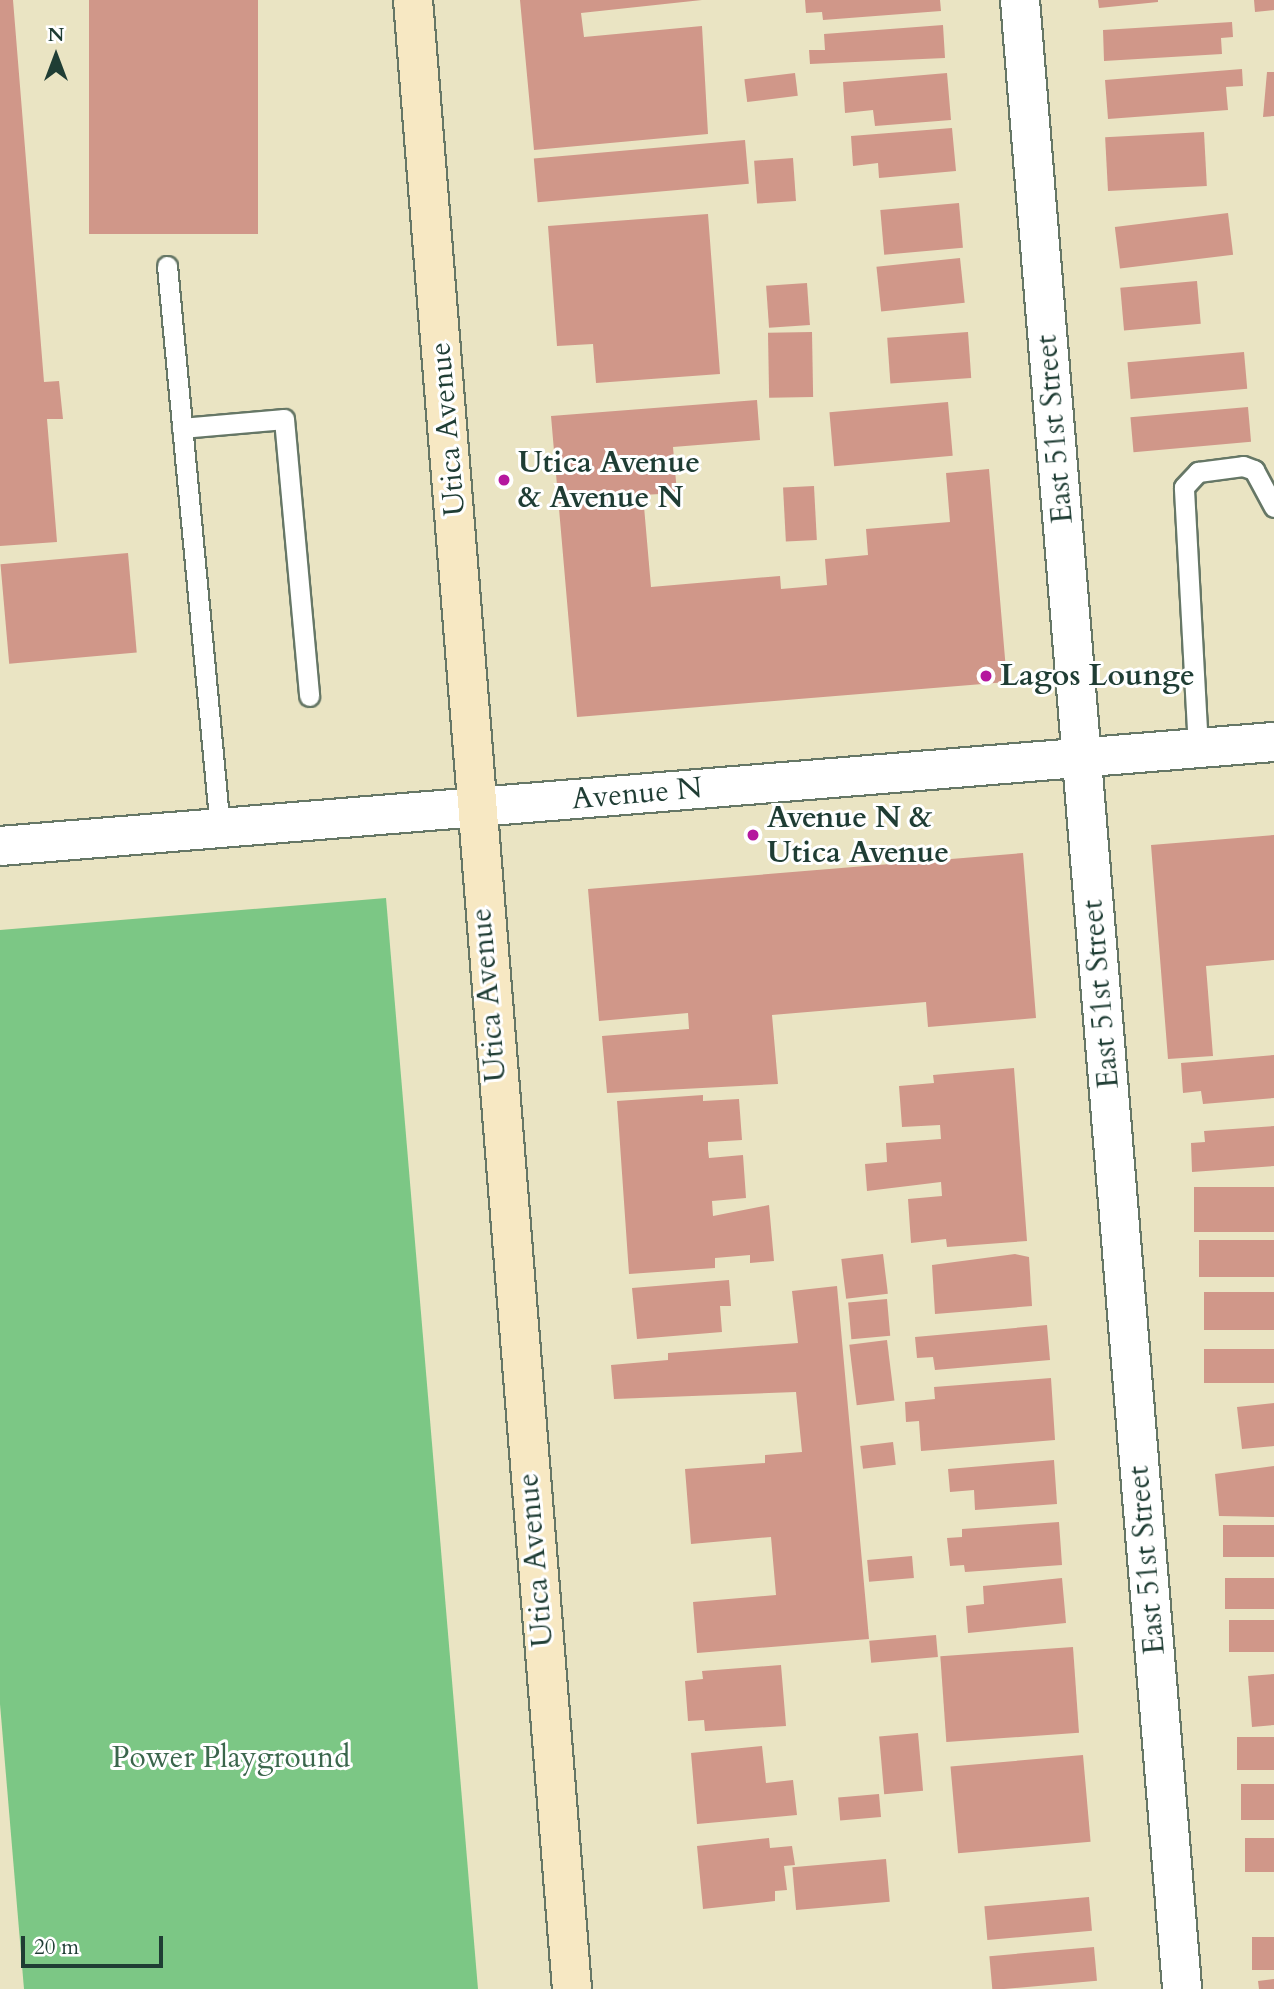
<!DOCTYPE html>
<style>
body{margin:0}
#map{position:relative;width:1274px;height:1989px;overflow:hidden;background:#eae4c3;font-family:Cardo,serif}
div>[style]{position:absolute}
.green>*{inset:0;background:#7cc785}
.building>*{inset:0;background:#d09789;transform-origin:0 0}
.roads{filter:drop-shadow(2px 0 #676) drop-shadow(-2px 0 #676) drop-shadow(0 2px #676) drop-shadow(0 -2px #676)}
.service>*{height:19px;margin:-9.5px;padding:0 9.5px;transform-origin:9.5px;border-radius:9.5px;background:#fff}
.minor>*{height:38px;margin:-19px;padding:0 19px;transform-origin:19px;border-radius:19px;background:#fff}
.secondary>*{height:38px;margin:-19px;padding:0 19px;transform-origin:19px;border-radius:19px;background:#f7e8c3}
.dots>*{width:19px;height:19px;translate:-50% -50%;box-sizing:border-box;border:4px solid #fff;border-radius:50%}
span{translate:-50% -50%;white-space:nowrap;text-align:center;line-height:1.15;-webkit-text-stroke:6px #fff;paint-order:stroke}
.street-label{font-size:30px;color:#1f3d34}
.poi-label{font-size:30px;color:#1f3d34;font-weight:700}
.left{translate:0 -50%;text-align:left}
.park-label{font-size:30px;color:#3b664c}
.north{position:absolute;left:21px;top:21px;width:70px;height:70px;-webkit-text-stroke:5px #fff;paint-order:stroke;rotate:0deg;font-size:19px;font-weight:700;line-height:28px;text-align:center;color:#1f3d34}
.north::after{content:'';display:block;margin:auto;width:24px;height:32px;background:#1f3d34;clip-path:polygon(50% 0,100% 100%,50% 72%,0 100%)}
.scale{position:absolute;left:21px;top:1936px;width:142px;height:32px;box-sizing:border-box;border:4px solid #1f3d34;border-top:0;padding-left:9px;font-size:21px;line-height:24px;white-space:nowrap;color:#1f3d34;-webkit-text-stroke:5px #fff;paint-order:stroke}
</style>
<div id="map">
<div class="green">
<i style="clip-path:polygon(386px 898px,478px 1989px,24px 1989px,0 1704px,0 930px)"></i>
</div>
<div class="building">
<i style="clip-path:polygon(0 0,13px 0,44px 382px,59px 381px,63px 419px,47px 419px,57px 542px,0 546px)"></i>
<i style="left:89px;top:0;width:169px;height:234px"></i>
<i style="clip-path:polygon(520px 0,702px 0,581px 13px,584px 37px,702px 26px,708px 134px,534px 150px)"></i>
<i style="clip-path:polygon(805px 0,940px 0,941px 11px,823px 20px,822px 12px,806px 13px)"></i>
<i style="clip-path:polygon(1098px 0,1158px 0,1158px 2px,1099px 8px)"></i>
<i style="clip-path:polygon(1254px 0,1274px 0,1274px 10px,1255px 12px)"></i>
<i style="clip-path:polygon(1232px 22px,1233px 37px,1221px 38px,1222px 54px,1104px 61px,1103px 30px)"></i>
<i style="clip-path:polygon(943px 25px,945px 58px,810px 64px,809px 50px,825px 50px,824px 34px)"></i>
<i style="clip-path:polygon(1242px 69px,1243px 86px,1226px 87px,1228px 110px,1108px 119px,1105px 80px)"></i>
<i style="clip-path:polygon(1267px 72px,1274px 72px,1274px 116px,1263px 117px)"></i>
<i style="left:795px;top:73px;width:23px;height:51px;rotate:83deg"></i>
<i style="clip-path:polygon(947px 73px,951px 120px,875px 126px,873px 110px,845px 113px,843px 82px)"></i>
<i style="clip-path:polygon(952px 128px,956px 171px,879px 178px,878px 163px,853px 166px,851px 136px)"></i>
<i style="left:1204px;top:132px;width:54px;height:99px;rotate:87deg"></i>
<i style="left:745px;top:140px;width:44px;height:212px;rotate:85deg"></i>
<i style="left:793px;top:158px;width:43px;height:39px;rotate:86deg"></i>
<i style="left:959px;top:203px;width:45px;height:79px;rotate:85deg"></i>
<i style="left:1228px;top:213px;width:42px;height:114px;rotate:83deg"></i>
<i style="clip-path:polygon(708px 214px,720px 374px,596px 383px,593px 344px,557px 346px,548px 226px)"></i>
<i style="left:960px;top:258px;width:45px;height:84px;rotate:84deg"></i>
<i style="left:1197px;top:281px;width:43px;height:77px;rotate:85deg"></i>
<i style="left:807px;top:283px;width:42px;height:41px;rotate:86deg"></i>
<i style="left:812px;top:332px;width:65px;height:44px;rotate:89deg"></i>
<i style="left:968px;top:332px;width:46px;height:81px;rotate:86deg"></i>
<i style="left:1244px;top:352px;width:37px;height:117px;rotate:85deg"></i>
<i style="clip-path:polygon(757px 400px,760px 440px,673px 447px,677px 493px,643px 495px,651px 587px,780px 576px,781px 589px,827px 585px,825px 559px,868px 555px,866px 529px,950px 522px,946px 473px,989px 469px,1007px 682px,577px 717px,551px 416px)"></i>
<i style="left:948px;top:402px;width:54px;height:119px;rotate:85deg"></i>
<i style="left:1248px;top:407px;width:35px;height:118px;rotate:85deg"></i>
<i style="left:814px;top:486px;width:54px;height:31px;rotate:87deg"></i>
<i style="left:128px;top:553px;width:100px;height:128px;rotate:85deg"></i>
<i style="clip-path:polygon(1274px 835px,1274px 960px,1206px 966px,1213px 1056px,1168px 1059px,1151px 845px)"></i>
<i style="clip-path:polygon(1023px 853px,1036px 1018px,928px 1027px,926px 1002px,772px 1015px,778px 1084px,607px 1093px,602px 1036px,689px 1029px,688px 1013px,599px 1021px,588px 889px)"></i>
<i style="clip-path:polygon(1274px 1055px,1274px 1098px,1203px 1104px,1201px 1091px,1183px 1093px,1181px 1063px)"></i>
<i style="clip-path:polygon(1014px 1068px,1027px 1241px,947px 1247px,946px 1239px,911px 1243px,908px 1199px,942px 1196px,941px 1182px,867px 1191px,865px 1164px,887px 1162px,886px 1143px,941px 1139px,940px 1125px,902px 1127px,899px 1086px,934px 1083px,933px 1075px)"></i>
<i style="clip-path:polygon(703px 1095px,703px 1101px,739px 1099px,742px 1140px,708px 1142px,708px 1149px,709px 1158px,743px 1155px,746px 1198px,712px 1201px,713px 1216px,769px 1205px,774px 1261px,750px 1263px,750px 1255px,715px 1258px,715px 1268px,629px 1274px,617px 1101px)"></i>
<i style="clip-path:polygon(1274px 1126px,1274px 1166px,1192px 1172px,1191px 1143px,1205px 1142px,1204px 1131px)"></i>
<i style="left:1274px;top:1187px;width:45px;height:80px;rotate:90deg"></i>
<i style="left:1274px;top:1240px;width:37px;height:75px;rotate:90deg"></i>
<i style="left:883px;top:1254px;width:40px;height:42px;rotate:83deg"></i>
<i style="clip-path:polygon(1015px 1254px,1029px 1257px,1032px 1306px,935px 1314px,932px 1265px)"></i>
<i style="clip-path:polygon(729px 1280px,731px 1306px,720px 1306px,722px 1332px,637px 1339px,632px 1288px)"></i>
<i style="clip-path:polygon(837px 1286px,869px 1639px,697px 1653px,693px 1602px,776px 1595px,771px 1537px,691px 1544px,685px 1469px,765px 1463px,765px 1455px,802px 1452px,796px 1392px,614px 1399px,611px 1365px,668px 1360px,668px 1353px,798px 1343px,792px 1291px)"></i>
<i style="left:1274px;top:1292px;width:38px;height:70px;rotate:90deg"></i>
<i style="left:887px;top:1299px;width:37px;height:39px;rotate:85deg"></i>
<i style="clip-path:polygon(1047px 1325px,1050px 1360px,935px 1370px,933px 1357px,917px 1358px,915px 1337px)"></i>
<i style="left:887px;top:1340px;width:61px;height:38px;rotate:83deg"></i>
<i style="left:1274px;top:1349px;width:34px;height:70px;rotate:90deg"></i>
<i style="clip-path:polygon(1051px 1378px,1055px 1440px,921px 1451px,919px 1421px,906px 1422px,905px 1402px,935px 1399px,934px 1387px)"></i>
<i style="clip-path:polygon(1274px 1403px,1274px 1446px,1242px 1449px,1237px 1407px)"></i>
<i style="left:893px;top:1442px;width:23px;height:33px;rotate:83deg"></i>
<i style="clip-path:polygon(1054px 1460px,1057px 1504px,975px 1510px,974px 1490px,950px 1492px,948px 1469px)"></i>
<i style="clip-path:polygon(1274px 1466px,1274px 1517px,1219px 1516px,1215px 1474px)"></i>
<i style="clip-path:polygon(1059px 1522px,1062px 1565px,965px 1572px,964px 1565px,950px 1566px,947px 1538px,962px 1537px,962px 1529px)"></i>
<i style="left:1274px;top:1525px;width:32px;height:51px;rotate:90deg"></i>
<i style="left:912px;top:1556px;width:22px;height:45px;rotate:85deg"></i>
<i style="clip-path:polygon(1062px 1578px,1066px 1623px,968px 1633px,966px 1606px,984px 1604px,983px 1586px)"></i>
<i style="left:1274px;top:1578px;width:31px;height:49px;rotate:90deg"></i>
<i style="left:1274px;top:1620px;width:32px;height:45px;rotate:90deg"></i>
<i style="left:936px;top:1635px;width:22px;height:67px;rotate:85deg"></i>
<i style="left:1073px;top:1647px;width:86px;height:133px;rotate:86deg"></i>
<i style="clip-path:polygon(781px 1665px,786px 1726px,705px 1731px,704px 1720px,688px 1721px,685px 1681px,703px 1679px,702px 1671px)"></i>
<i style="clip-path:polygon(1274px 1674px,1274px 1725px,1252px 1727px,1248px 1676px)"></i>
<i style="left:918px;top:1733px;width:58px;height:39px;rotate:85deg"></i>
<i style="left:1274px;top:1737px;width:33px;height:37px;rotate:90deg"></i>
<i style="clip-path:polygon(762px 1746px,766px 1783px,793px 1780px,797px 1815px,697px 1824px,691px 1753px)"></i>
<i style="left:1083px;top:1755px;width:87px;height:133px;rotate:85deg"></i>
<i style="left:1274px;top:1784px;width:36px;height:33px;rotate:90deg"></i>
<i style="left:879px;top:1794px;width:23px;height:41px;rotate:85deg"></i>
<i style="clip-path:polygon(769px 1838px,770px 1848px,792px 1846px,795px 1865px,784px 1866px,787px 1890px,775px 1891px,775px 1901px,703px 1909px,697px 1846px)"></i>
<i style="left:1274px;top:1838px;width:34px;height:29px;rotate:90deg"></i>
<i style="left:886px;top:1859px;width:43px;height:94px;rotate:85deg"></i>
<i style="left:1089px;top:1897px;width:34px;height:105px;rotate:85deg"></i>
<i style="left:1274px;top:1937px;width:33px;height:22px;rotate:90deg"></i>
<i style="left:1094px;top:1947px;width:34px;height:105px;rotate:85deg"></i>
<i style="clip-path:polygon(1274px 1979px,1274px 1989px,1259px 1989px,1258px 1981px)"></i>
</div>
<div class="roads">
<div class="service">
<i style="left:167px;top:266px;width:565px;rotate:84.62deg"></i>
<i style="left:182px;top:428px;width:102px;rotate:-5deg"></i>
<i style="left:284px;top:419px;width:278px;rotate:84.8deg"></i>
<i style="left:1198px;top:748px;width:261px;rotate:-93.1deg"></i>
<i style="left:1184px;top:487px;width:21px;rotate:-47deg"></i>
<i style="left:1198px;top:472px;width:45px;rotate:-7.6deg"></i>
<i style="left:1243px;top:466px;width:12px;rotate:20deg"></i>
<i style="left:1254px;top:470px;width:42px;rotate:61.6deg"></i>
</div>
<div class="minor">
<i style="left:1020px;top:0;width:1996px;rotate:85.34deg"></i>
<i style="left:0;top:846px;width:1278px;rotate:-4.67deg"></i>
</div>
<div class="secondary">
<i style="left:413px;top:0;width:1995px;rotate:85.43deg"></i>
</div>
</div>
<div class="dots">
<i style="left:504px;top:480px;background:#b5179e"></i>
<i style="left:986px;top:676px;background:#b5179e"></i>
<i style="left:753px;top:835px;background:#b5179e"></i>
</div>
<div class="street-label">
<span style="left:448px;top:429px;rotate:-95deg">Utica Avenue</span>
<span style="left:1055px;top:429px;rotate:-95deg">East 51st Street</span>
<span style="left:637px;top:794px;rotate:-5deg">Avenue N</span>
<span style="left:1101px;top:994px;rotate:-95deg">East 51st Street</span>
<span style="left:489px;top:995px;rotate:-95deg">Utica Avenue</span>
<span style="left:536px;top:1560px;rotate:-95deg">Utica Avenue</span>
<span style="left:1147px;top:1560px;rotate:-95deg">East 51st Street</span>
</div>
<div class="poi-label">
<span class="left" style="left:518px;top:480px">Utica Avenue<br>&amp; Avenue N</span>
<span class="left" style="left:1000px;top:676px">Lagos Lounge</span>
<span class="left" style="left:767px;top:835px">Avenue N &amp;<br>Utica Avenue</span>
</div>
<div class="park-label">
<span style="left:231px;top:1758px">Power Playground</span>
</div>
<div class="north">N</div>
<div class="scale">20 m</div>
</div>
